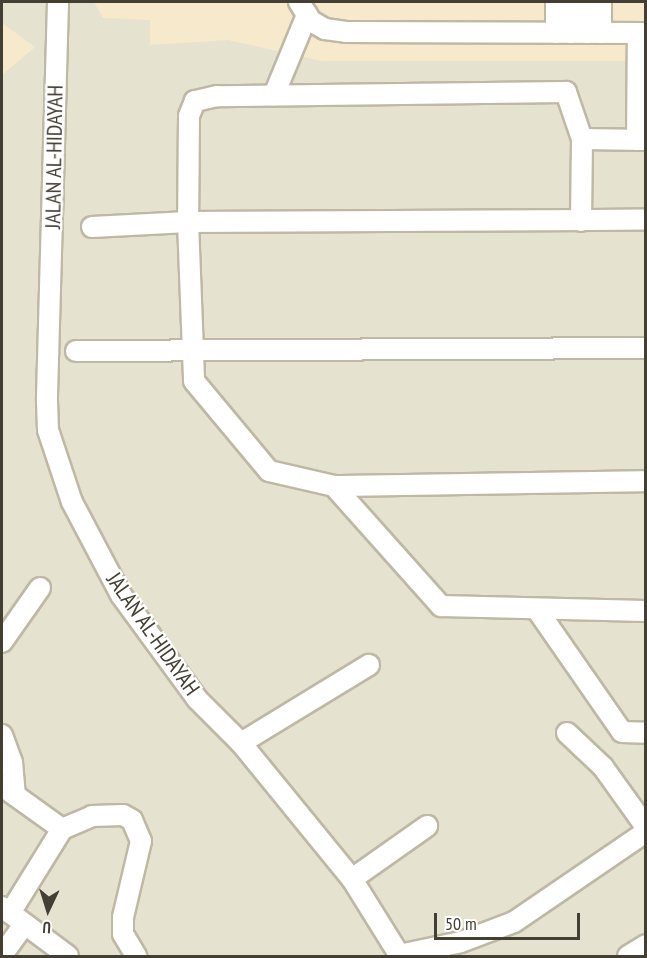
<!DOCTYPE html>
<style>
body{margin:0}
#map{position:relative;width:647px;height:958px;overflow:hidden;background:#f2efe2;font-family:"PT Sans Narrow",sans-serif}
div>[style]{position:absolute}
.residential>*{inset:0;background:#e6e2d0;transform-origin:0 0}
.commercial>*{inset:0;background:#f6e9cc}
.roads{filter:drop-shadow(2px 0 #beb8a5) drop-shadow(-2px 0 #beb8a5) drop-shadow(0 2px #beb8a5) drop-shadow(0 -2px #beb8a5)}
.minor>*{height:20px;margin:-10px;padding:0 10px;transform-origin:10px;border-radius:10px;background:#fff}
span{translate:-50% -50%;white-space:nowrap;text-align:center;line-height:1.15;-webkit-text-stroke:4.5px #fff;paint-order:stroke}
.street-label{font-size:22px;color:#443f33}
.frame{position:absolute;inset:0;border:3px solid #443f33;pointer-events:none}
.north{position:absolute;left:18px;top:880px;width:60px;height:60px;-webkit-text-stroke:4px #fff;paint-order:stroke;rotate:184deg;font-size:16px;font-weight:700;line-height:24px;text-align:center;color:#443f33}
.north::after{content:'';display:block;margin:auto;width:21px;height:27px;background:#443f33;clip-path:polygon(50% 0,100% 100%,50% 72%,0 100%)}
.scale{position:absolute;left:434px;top:913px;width:146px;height:27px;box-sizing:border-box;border:3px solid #443f33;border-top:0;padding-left:8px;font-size:18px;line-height:21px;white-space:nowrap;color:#443f33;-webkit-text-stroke:4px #fff;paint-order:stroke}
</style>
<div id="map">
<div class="residential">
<i style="left:2px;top:2px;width:643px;height:954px"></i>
</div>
<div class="commercial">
<i style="clip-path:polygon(94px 2px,645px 2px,645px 61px,322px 61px,228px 40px,150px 45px,150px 20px,103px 18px)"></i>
<i style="clip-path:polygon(2px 23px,35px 47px,2px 75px)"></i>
</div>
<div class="roads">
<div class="minor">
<i style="left:58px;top:2px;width:399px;rotate:91.6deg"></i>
<i style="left:47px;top:401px;width:29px;rotate:88deg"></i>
<i style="left:48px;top:430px;width:76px;rotate:71.6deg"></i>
<i style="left:72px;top:502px;width:105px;rotate:62.2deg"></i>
<i style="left:121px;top:595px;width:129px;rotate:53.8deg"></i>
<i style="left:197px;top:699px;width:62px;rotate:45deg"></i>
<i style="left:241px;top:743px;width:176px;rotate:50.8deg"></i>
<i style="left:352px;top:879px;width:91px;rotate:58.1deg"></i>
<i style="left:299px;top:2px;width:22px;rotate:58deg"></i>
<i style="left:311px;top:21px;width:16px;rotate:30deg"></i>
<i style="left:325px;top:29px;width:21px;rotate:8deg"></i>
<i style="left:346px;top:32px;width:300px;rotate:0.2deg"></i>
<i style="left:587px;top:2px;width:31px;rotate:90deg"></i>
<i style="left:556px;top:33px;width:31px;rotate:-90deg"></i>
<i style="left:571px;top:33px;width:31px;rotate:-88deg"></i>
<i style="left:601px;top:33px;width:31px;rotate:-90deg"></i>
<i style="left:274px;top:95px;width:87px;rotate:-67.6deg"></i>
<i style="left:582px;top:139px;width:64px;rotate:0.9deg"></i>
<i style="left:637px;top:140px;width:107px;rotate:-89.5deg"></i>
<i style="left:581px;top:221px;width:82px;rotate:-89.3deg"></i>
<i style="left:582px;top:139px;width:50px;rotate:-108.8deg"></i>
<i style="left:566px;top:92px;width:349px;rotate:179.3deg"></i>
<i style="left:217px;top:96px;width:23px;rotate:167deg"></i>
<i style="left:195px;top:101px;width:16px;rotate:112deg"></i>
<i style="left:189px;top:116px;width:106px;rotate:90.5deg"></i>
<i style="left:188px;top:222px;width:159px;rotate:87.8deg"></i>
<i style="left:194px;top:381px;width:117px;rotate:50.2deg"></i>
<i style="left:269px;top:471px;width:67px;rotate:13deg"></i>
<i style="left:334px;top:486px;width:161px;rotate:48.3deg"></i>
<i style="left:441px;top:606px;width:205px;rotate:1.4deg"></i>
<i style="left:92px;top:227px;width:96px;rotate:-3deg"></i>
<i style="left:188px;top:222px;width:458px;rotate:-0.3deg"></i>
<i style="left:76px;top:351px;width:570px;rotate:-0.3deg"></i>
<i style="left:334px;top:486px;width:312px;rotate:-0.9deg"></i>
<i style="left:538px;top:611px;width:147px;rotate:55.2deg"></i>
<i style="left:622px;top:732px;width:24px;rotate:2deg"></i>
<i style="left:2px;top:642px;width:66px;rotate:-54.9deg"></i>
<i style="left:567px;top:733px;width:50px;rotate:43.4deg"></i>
<i style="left:603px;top:767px;width:74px;rotate:54.4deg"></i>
<i style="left:2px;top:735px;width:29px;rotate:70deg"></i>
<i style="left:12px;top:762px;width:33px;rotate:85deg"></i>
<i style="left:241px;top:743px;width:150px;rotate:-31.4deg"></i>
<i style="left:2px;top:786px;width:74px;rotate:35.6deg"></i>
<i style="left:352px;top:879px;width:92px;rotate:-35.2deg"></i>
<i style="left:2px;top:907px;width:82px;rotate:36.6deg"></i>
<i style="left:10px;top:913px;width:99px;rotate:-58.2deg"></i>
<i style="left:62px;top:829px;width:33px;rotate:-23deg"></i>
<i style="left:92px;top:816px;width:31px;rotate:-2deg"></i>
<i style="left:123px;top:815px;width:10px;rotate:29deg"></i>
<i style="left:132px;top:820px;width:23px;rotate:67deg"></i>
<i style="left:141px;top:841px;width:78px;rotate:103.3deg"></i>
<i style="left:123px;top:917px;width:17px;rotate:90deg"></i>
<i style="left:123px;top:934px;width:26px;rotate:59deg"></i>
<i style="left:2px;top:955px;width:37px;rotate:-54deg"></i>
<i style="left:399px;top:955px;width:63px;rotate:-11.8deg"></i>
<i style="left:461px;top:942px;width:57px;rotate:-20.7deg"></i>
<i style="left:514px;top:922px;width:160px;rotate:-34.3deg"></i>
<i style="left:628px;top:956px;width:21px;rotate:-31deg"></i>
</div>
</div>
<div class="street-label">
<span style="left:54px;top:157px;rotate:-89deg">JALAN AL-HIDAYAH</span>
<span style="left:153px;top:634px;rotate:55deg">JALAN AL-HIDAYAH</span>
</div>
<div class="frame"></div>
<div class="north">U</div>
<div class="scale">50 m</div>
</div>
